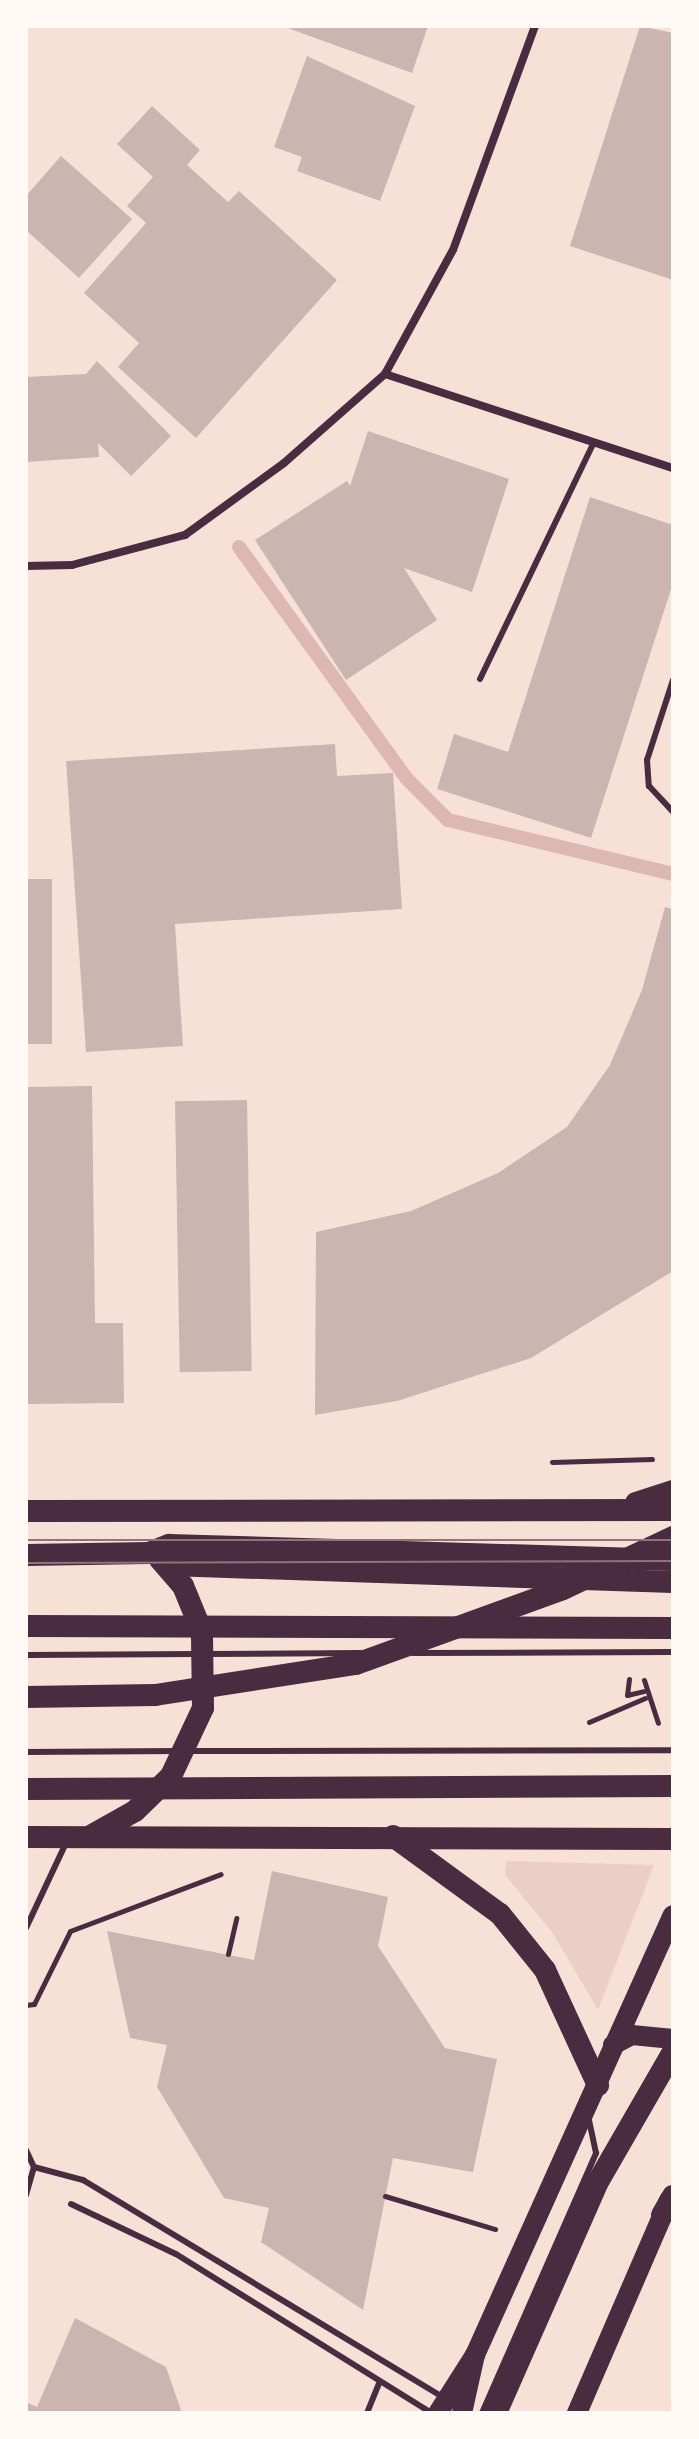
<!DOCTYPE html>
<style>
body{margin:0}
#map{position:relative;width:699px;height:2439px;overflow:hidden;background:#f7e1d7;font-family:"Sofia Sans Condensed",sans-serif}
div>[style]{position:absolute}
.green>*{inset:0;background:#ebcfc5}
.stream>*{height:14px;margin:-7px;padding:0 7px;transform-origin:7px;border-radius:7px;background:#dcb8b0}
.building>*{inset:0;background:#ccb4b1;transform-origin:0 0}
.path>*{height:5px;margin:-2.5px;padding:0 2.5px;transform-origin:2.5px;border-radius:2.5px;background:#4a2c40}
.service>*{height:6px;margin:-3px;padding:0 3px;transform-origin:3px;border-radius:3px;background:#4a2c40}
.minor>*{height:8px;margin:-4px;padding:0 4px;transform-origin:4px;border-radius:4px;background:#4a2c40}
.primary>*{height:20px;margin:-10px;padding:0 10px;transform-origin:10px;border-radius:10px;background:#4a2c40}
.trunk>*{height:22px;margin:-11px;padding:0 11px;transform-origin:11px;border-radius:11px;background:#4a2c40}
.tram>*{height:2px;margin:-1px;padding:0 1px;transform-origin:1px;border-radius:1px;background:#8f747c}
span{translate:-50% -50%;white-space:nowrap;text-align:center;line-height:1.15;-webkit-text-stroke:8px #fffaf5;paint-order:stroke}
.frame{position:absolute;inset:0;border:28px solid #fffaf5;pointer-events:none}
</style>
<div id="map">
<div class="green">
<i style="clip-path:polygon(506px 1861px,654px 1865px,598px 2010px,552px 1932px,505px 1875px)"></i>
</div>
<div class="stream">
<i style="left:239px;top:547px;width:286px;rotate:54.1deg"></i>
<i style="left:407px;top:779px;width:58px;rotate:45deg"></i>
<i style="left:448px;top:820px;width:231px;rotate:13.5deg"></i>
</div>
<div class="building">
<i style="clip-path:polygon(282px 26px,428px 26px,412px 73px)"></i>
<i style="clip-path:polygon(640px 26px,673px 33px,673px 280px,570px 246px)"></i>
<i style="clip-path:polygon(307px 56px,415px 106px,380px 201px,297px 171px,302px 157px,274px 147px)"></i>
<i style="clip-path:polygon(152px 106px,200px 150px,187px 165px,228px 202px,239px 191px,337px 280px,196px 438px,118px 367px,139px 343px,84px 293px,146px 223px,127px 206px,153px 177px,117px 144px)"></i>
<i style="clip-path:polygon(61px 156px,132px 219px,79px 278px,26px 230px,26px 196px)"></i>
<i style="clip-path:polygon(97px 361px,171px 436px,131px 476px,98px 443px,99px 457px,26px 462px,26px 377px,86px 374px)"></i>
<i style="clip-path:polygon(368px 431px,509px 479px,472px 592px,404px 568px,437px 620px,346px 680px,255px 540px,347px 481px,350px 486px)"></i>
<i style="clip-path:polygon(590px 497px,673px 525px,673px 583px,591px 838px,437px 789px,454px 734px,508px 752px)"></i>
<i style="clip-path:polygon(335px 744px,337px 776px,393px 773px,402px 909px,175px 924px,183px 1046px,86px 1052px,66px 761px)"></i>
<i style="left:26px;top:879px;width:26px;height:165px"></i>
<i style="clip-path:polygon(665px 907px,673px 909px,673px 1271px,531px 1358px,397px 1401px,315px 1415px,316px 1232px,411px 1211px,498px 1173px,567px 1127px,610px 1065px,642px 990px)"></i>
<i style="clip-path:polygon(92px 1086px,95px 1323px,123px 1323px,124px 1403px,26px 1404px,26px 1087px)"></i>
<i style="left:247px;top:1100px;width:271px;height:72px;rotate:89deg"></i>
<i style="clip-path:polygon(272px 1871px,388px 1897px,378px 1946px,445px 2048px,497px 2059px,473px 2172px,393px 2158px,363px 2310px,261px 2242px,269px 2208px,224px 2198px,157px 2087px,167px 2045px,130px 2038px,107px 1931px,254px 1960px)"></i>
<i style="clip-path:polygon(75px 2318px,166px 2367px,182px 2413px,26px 2413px,26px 2402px,37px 2407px)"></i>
</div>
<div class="path">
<i style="left:552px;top:1462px;width:100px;rotate:-1.7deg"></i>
<i style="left:629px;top:1679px;width:16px;rotate:97deg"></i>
<i style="left:627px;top:1695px;width:17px;rotate:-13deg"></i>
<i style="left:644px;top:1680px;width:45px;rotate:72deg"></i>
<i style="left:589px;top:1722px;width:61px;rotate:-23.2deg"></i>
<i style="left:228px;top:1954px;width:37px;rotate:-77deg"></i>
<i style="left:26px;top:2005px;width:8px;rotate:-7deg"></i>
<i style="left:34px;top:2004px;width:81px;rotate:-63.7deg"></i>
<i style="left:70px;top:1931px;width:161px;rotate:-20.7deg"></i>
<i style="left:385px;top:2196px;width:115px;rotate:16.7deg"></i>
</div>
<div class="service">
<i style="left:480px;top:679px;width:261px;rotate:-64.3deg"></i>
<i style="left:673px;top:680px;width:84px;rotate:108deg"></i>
<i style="left:647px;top:760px;width:26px;rotate:86deg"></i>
<i style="left:649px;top:786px;width:35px;rotate:47deg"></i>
<i style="left:413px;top:1653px;width:260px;rotate:-0.2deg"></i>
<i style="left:209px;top:1654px;width:152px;rotate:-0.4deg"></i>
<i style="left:26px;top:1655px;width:171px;rotate:-0.3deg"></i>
<i style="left:190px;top:1751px;width:483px;rotate:-0.1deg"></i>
<i style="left:26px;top:1752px;width:152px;rotate:-0.4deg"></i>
<i style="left:26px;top:1928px;width:96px;rotate:-64.8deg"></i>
<i style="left:26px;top:2150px;width:19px;rotate:65deg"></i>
<i style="left:34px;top:2167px;width:29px;rotate:106deg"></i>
<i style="left:34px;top:2167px;width:51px;rotate:14.9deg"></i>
<i style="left:83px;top:2180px;width:422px;rotate:31.1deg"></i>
<i style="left:71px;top:2204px;width:116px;rotate:25.5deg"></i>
<i style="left:176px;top:2254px;width:301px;rotate:31.9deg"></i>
<i style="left:367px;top:2413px;width:32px;rotate:-68deg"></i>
<i style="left:482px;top:2413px;width:284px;rotate:-66.3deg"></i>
<i style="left:596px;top:2153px;width:35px;rotate:-102deg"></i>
</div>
<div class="minor">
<i style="left:385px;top:374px;width:303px;rotate:18.1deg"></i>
<i style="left:26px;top:566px;width:46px;rotate:-1.2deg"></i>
<i style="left:72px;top:565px;width:117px;rotate:-14.9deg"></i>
<i style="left:185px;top:535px;width:122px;rotate:-36deg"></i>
<i style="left:284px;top:463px;width:135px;rotate:-41.4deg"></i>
<i style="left:385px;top:374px;width:141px;rotate:-61.3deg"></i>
<i style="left:453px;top:250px;width:239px;rotate:-69.9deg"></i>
</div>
<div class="primary">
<i style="left:613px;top:2045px;width:21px;rotate:-28deg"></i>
<i style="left:632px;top:2035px;width:41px;rotate:5.6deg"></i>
<i style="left:438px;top:2413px;width:69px;rotate:-57.5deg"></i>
<i style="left:475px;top:2355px;width:482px;rotate:-65.8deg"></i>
<i style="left:462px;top:2413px;width:59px;rotate:-77.4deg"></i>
<i style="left:577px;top:2413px;width:232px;rotate:-66.6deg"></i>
</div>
<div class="trunk">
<i style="left:636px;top:1503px;width:39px;rotate:-18deg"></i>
<i style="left:26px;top:1511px;width:647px;rotate:-0.09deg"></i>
<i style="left:26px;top:1555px;width:123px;rotate:-0.9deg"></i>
<i style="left:149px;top:1553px;width:22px;rotate:-22deg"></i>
<i style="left:169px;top:1545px;width:503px;rotate:1.71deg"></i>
<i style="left:169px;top:1565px;width:504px;rotate:1.93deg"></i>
<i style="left:26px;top:1626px;width:647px;rotate:0.18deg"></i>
<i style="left:26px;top:1697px;width:129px;rotate:-0.9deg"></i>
<i style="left:155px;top:1695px;width:203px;rotate:-8.8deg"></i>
<i style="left:356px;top:1664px;width:220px;rotate:-19.9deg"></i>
<i style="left:563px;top:1589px;width:122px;rotate:-25.3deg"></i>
<i style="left:26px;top:1789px;width:647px;rotate:-0.27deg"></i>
<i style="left:92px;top:1835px;width:49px;rotate:-29.2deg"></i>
<i style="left:135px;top:1811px;width:50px;rotate:-44.2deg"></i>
<i style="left:171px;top:1776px;width:75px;rotate:-64.8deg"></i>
<i style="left:203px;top:1708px;width:76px;rotate:-90.8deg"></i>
<i style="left:202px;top:1632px;width:50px;rotate:-112.4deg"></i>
<i style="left:183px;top:1586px;width:35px;rotate:-131deg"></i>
<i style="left:393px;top:1836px;width:132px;rotate:36.1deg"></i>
<i style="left:500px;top:1914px;width:72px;rotate:51.2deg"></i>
<i style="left:545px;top:1970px;width:127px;rotate:65.3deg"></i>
<i style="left:26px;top:1837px;width:647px;rotate:0.18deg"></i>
<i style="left:662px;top:2215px;width:22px;rotate:-60deg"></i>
<i style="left:496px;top:2413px;width:255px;rotate:-66.2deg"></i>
<i style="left:599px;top:2180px;width:148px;rotate:-60deg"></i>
</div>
<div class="tram">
<i style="left:26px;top:1540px;width:647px"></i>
<i style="left:26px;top:1563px;width:647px;rotate:-0.18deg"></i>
</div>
<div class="frame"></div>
</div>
